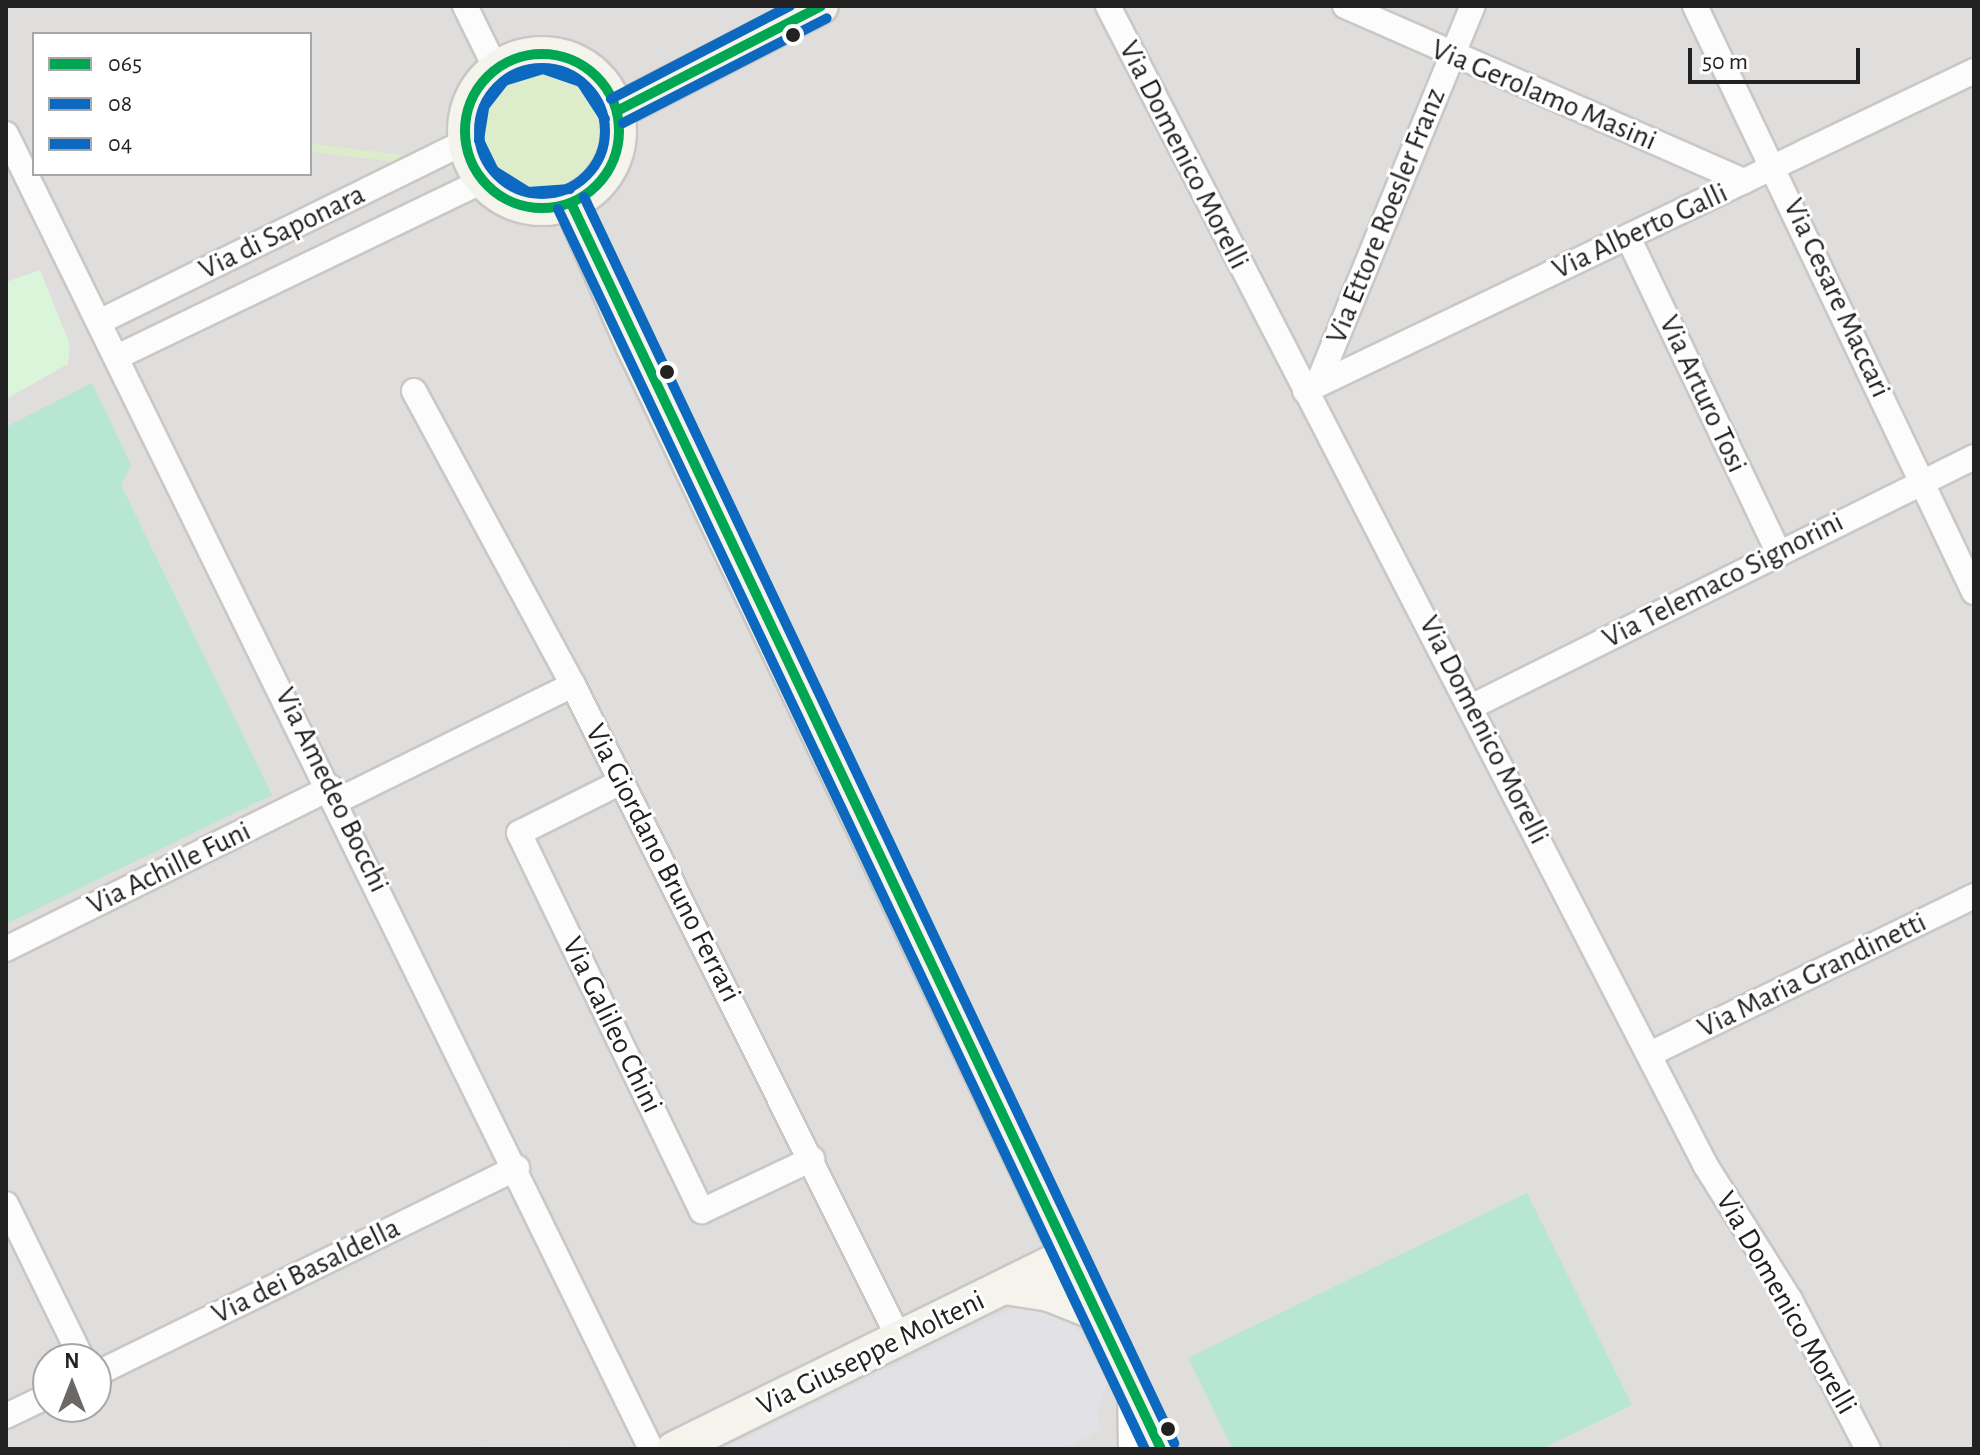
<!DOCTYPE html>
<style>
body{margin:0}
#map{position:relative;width:1980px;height:1455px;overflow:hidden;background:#f0eeeb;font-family:"Alegreya Sans",sans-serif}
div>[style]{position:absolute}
.residential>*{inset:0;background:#dfdedc}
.grass>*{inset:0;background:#ddeccb;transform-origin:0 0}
.round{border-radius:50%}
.park>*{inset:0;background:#daf5da}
.pitch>*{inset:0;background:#b7e6d2}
.parking>*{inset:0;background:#e0dfde;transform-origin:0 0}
.plaza>*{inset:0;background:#e2e1e5}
.roads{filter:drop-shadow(2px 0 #c9c8c7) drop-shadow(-2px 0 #c9c8c7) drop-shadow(0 2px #c9c8c7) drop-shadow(0 -2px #c9c8c7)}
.street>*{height:24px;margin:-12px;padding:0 12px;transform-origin:12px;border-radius:12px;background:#fdfcfc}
.secondary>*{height:34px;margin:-17px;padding:0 17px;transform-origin:17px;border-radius:17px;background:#f4f4ed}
.secondary>.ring{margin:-17px;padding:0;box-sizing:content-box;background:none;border:34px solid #f4f4ed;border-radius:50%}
.bus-1>*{height:10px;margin:-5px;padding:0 5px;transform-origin:5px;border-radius:5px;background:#00a651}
.bus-1>.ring{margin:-5px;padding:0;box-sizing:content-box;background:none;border:10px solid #00a651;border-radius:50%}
.bus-2>*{height:10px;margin:-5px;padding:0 5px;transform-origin:5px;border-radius:5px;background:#0c69bf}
.bus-3>*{height:10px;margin:-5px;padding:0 5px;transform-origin:5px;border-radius:5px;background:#0c69bf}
.bus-3>.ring{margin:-5px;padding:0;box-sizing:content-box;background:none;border:10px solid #0c69bf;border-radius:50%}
.dots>*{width:22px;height:22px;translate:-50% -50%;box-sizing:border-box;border:4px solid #fff;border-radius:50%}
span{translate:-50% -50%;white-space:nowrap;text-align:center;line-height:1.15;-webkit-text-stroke:6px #fff;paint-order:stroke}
.street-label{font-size:30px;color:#222}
.frame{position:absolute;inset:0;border:8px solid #222;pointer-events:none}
.legend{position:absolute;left:32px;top:32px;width:280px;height:144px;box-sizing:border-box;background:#fff;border:2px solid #a7a7a7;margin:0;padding:10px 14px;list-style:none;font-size:24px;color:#222}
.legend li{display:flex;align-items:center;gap:16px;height:40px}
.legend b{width:40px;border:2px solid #a7a7a7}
.north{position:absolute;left:32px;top:1343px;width:80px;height:80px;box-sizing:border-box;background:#fff;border:2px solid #a7a7a7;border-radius:50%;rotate:0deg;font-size:22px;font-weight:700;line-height:32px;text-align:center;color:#222}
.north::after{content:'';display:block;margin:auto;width:28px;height:36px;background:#6a6968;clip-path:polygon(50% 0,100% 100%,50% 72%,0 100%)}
.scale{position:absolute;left:1688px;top:48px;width:172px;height:36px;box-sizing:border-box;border:4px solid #222;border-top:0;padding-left:10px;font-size:24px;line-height:28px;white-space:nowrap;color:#222;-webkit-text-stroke:6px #fff;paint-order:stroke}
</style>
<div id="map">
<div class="residential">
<i style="clip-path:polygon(evenodd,6px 6px,1974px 6px,1974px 1449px,6px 1449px,6px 6px,34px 34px,310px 34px,310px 174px,34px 174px,34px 34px,6px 6px,48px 1359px,96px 1359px,96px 1407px,48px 1407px,48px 1359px)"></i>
</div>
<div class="grass">
<i class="round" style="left:482px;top:69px;width:120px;height:120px"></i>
<i style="left:452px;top:161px;width:8px;height:353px;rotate:97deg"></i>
</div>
<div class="park">
<i style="clip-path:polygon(40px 270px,70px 345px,68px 364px,6px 399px,6px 282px)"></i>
</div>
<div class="pitch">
<i style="clip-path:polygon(92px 383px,131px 465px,121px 485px,272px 795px,6px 924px,6px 427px)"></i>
<i style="clip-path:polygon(1527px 1193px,1632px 1405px,1542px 1449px,1233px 1449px,1188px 1358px)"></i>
</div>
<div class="parking">
<i style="clip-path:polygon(888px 6px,908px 6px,974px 141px,756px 246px,686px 104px)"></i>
<i style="left:355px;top:318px;width:68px;height:190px;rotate:64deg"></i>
<i style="left:403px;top:809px;width:335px;height:16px;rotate:64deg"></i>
<i style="left:571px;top:1150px;width:216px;height:15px;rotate:64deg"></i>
<i style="left:809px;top:1276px;width:18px;height:130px;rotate:63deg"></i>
<i style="clip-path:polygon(555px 1407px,575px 1449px,468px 1449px)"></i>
</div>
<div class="plaza">
<i style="clip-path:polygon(1026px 1302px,1068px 1312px,1107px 1383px,1096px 1414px,1103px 1429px,1062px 1449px,723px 1449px)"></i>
</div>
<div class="roads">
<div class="street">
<i style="left:465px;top:6px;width:70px;rotate:63.8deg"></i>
<i style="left:1108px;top:6px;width:1305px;rotate:62.73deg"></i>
<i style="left:1706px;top:1166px;width:158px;rotate:57.9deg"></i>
<i style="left:1790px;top:1300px;width:168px;rotate:62.4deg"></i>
<i style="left:1345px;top:6px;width:436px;rotate:23.7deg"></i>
<i style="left:1695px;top:6px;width:649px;rotate:64.54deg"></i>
<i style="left:6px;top:134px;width:1465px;rotate:63.87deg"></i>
<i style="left:1628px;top:237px;width:349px;rotate:64.5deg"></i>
<i style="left:99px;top:322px;width:408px;rotate:-26.2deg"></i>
<i style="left:117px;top:357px;width:406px;rotate:-25.7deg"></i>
<i style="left:1318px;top:383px;width:408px;rotate:-67.7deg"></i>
<i style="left:414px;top:391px;width:334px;rotate:61.6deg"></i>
<i style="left:573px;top:685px;width:732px;rotate:63.47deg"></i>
<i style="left:1305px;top:391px;width:742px;rotate:-25.56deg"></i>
<i style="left:1473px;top:706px;width:559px;rotate:-26.43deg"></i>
<i style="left:621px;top:782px;width:114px;rotate:153.4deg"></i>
<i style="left:519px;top:833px;width:420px;rotate:64.2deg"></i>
<i style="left:702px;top:1211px;width:122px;rotate:-25.3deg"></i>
<i style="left:337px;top:801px;width:263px;rotate:-26.2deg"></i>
<i style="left:6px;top:949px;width:363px;rotate:-26.4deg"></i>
<i style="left:1650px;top:1054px;width:360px;rotate:-26deg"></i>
<i style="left:6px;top:1204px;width:173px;rotate:63.9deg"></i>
<i style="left:96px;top:1374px;width:469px;rotate:-26.1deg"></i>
<i style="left:1130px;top:1385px;width:64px;rotate:89.1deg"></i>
<i style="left:6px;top:1416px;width:47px;rotate:-25.5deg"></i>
</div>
<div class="secondary">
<i class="ring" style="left:465px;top:54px;width:120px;height:120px"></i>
<i style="left:617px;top:111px;width:229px;rotate:-27.2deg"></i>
<i style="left:571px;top:203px;width:155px;rotate:66.4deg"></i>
<i style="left:633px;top:345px;width:1224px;rotate:64.44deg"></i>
<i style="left:1005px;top:1287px;width:45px;rotate:9deg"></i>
<i style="left:1049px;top:1294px;width:48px;rotate:21.8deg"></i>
<i style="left:674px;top:1449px;width:438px;rotate:-26.2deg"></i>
</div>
</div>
<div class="bus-1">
<i class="ring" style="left:465px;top:54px;width:144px;height:144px"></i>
<i style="left:617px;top:111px;width:229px;rotate:-27.2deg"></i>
<i style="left:571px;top:203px;width:1379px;rotate:64.66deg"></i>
</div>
<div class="bus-2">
<i style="left:623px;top:123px;width:229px;rotate:-27.2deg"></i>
<i style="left:570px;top:189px;width:42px;rotate:175.9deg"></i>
<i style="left:528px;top:192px;width:40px;rotate:-148deg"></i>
<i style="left:494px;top:171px;width:34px;rotate:-116deg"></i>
<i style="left:479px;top:140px;width:33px;rotate:-81deg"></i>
<i style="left:484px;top:107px;width:33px;rotate:-52deg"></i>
<i style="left:504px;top:81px;width:41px;rotate:-17.1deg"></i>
<i style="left:543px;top:69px;width:40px;rotate:18.9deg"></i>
<i style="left:581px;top:82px;width:44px;rotate:57deg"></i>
<i style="left:558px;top:209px;width:1372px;rotate:64.67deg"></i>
</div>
<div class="bus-3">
<i class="ring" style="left:479px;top:68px;width:116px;height:116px"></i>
<i style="left:611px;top:99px;width:202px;rotate:-27.5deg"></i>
<i style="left:584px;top:197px;width:1379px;rotate:64.66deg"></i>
</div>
<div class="dots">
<i style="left:793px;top:35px;background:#222"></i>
<i style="left:667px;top:372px;background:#222"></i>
<i style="left:1168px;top:1429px;background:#222"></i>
</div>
<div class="street-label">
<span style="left:1544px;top:95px;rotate:23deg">Via Gerolamo Masini</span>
<span style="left:1184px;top:155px;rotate:63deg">Via Domenico Morelli</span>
<span style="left:1386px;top:216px;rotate:-68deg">Via Ettore Roesler Franz</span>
<span style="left:1640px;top:231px;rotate:-25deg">Via Alberto Galli</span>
<span style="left:282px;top:232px;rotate:-26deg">Via di Saponara</span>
<span style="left:1837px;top:298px;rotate:65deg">Via Cesare Maccari</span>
<span style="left:1703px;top:394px;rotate:65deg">Via Arturo Tosi</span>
<span style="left:1723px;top:580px;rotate:-27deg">Via Telemaco Signorini</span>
<span style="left:1484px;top:730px;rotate:63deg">Via Domenico Morelli</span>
<span style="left:332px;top:790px;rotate:64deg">Via Amedeo Bocchi</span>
<span style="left:663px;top:863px;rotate:63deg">Via Giordano Bruno Ferrari</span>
<span style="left:169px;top:868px;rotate:-26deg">Via Achille Funi</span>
<span style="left:1812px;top:975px;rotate:-26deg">Via Maria Grandinetti</span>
<span style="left:612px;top:1025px;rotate:64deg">Via Galileo Chini</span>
<span style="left:306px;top:1271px;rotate:-26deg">Via dei Basaldella</span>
<span style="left:1786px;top:1303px;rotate:60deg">Via Domenico Morelli</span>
<span style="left:871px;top:1353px;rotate:-26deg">Via Giuseppe Molteni</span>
</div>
<div class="frame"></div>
<ul class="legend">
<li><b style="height:10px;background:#00a651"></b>065</li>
<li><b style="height:10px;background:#0c69bf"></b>08</li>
<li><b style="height:10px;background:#0c69bf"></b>04</li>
</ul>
<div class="north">N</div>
<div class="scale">50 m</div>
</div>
